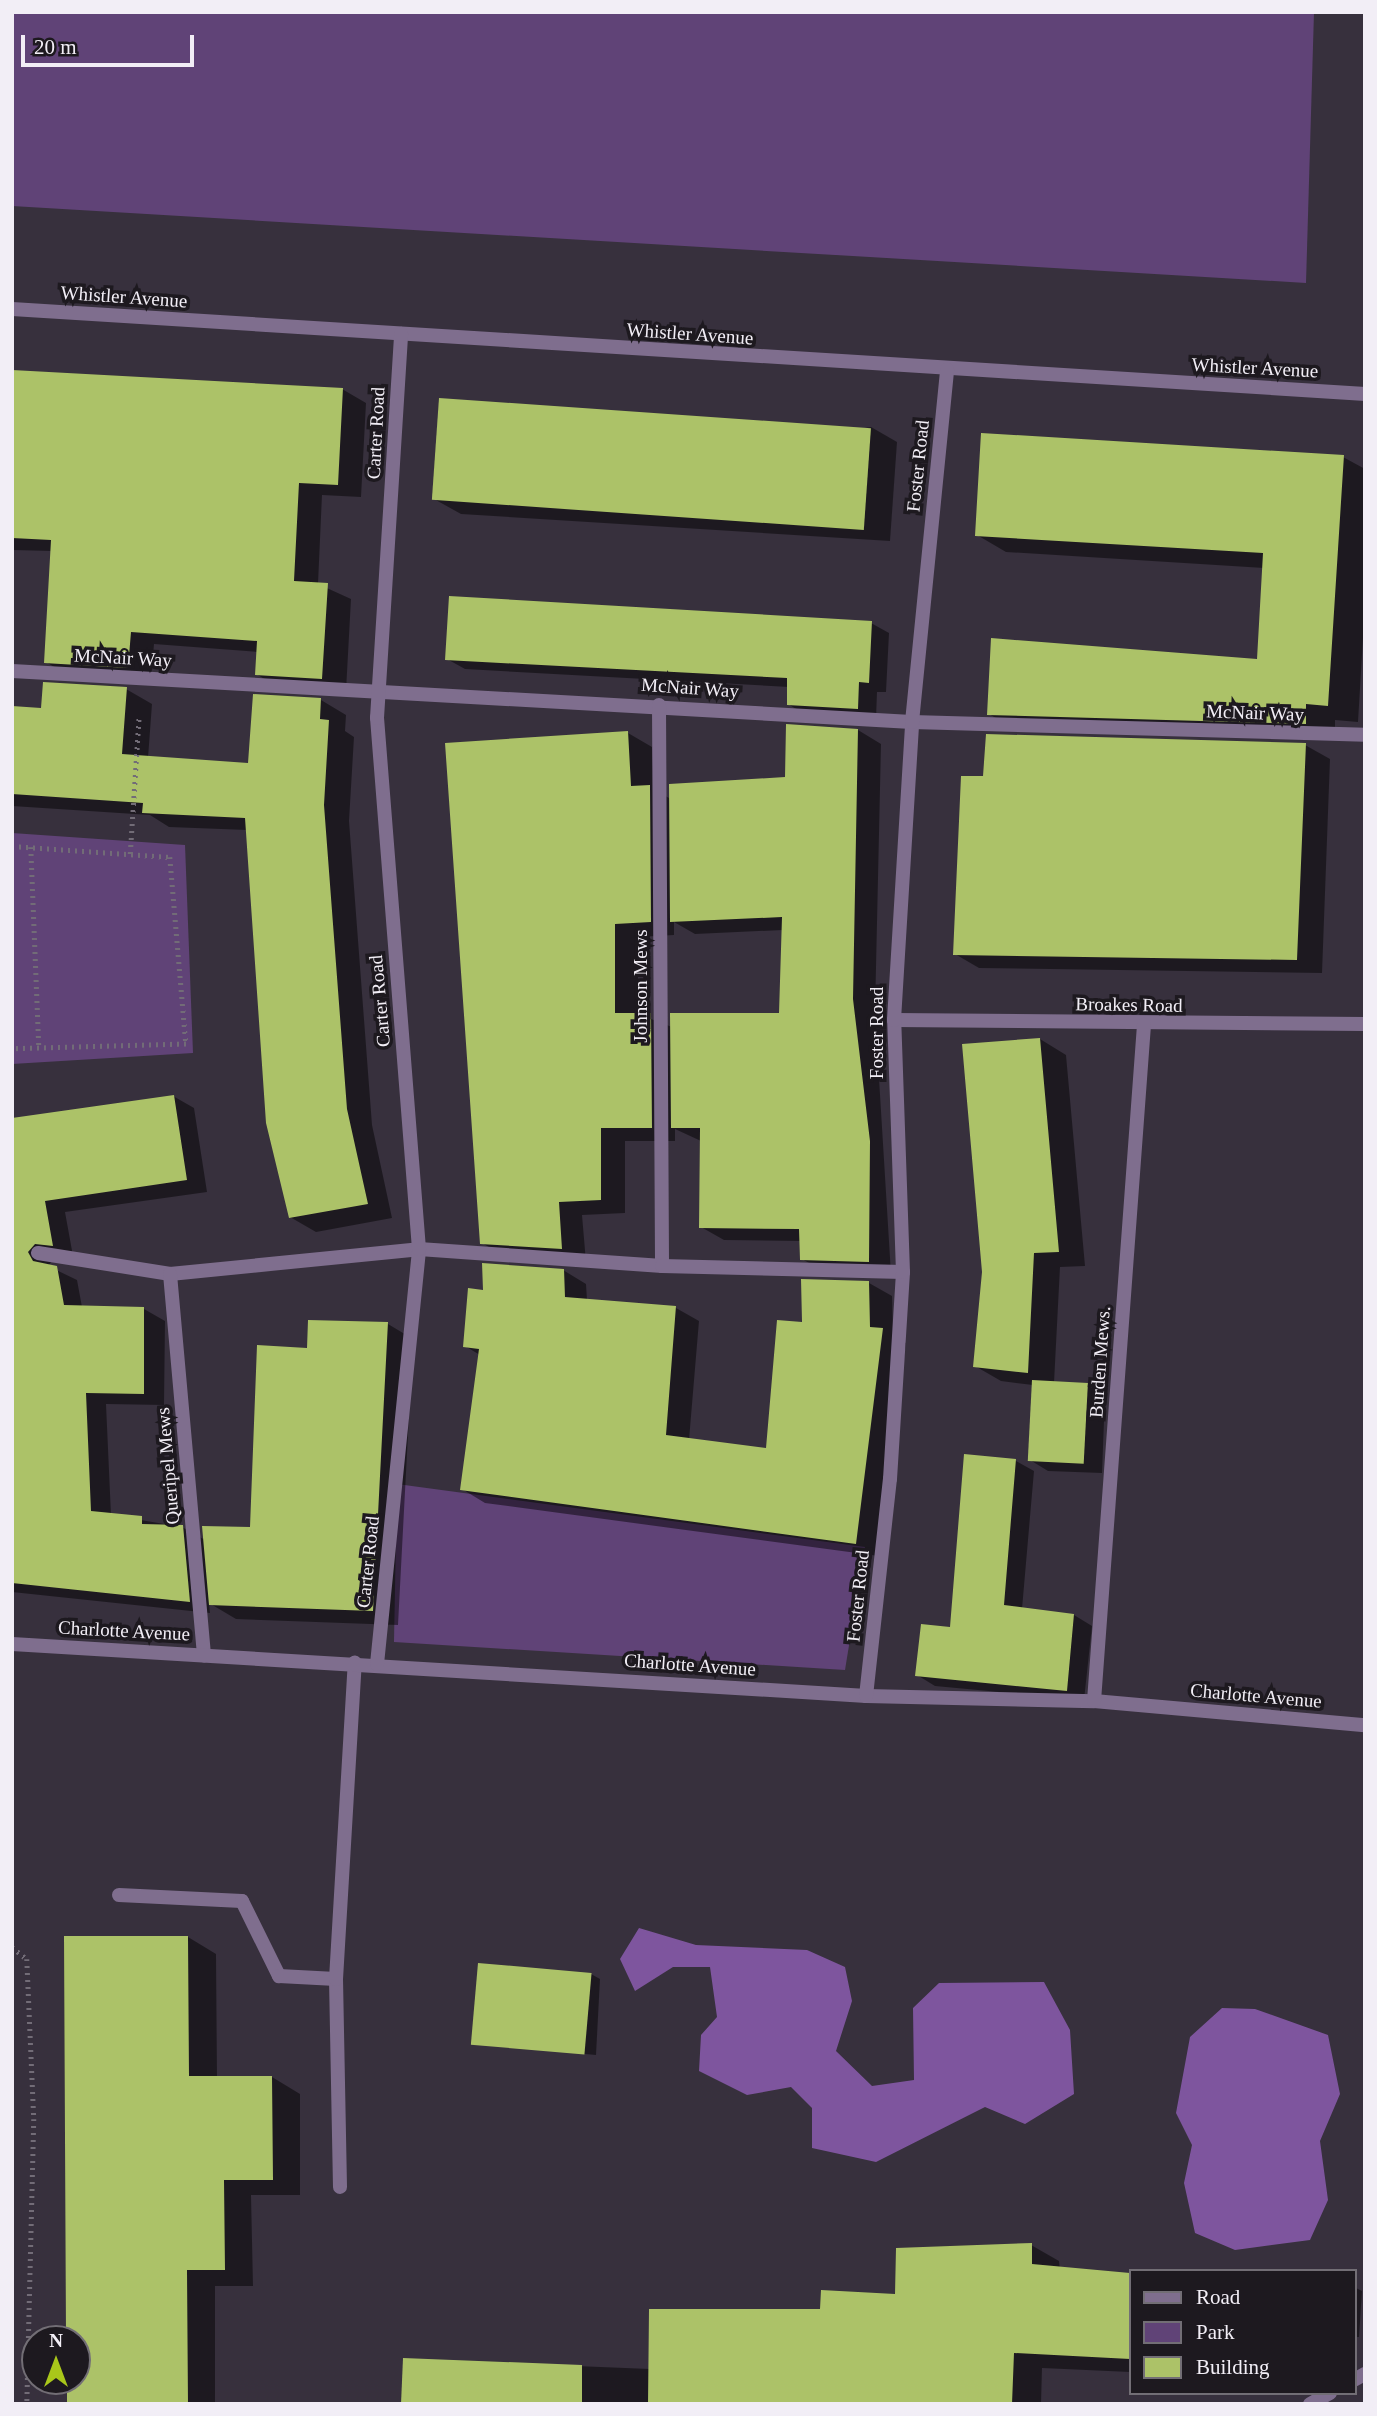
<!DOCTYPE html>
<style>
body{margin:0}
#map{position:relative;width:1377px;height:2416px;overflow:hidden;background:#37303d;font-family:"Times New Roman",serif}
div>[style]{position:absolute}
.green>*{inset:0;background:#604377}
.forest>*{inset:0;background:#7e559e}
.shadow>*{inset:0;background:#0007}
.building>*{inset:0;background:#acc268;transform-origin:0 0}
.path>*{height:4.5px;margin-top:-2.25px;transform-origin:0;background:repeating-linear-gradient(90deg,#726c77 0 2px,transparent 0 7px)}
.service>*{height:14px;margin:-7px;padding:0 7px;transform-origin:7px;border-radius:7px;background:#7f6e8e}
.minor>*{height:14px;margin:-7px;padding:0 7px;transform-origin:7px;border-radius:7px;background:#7f6e8e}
.tertiary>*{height:14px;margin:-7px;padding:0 7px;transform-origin:7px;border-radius:7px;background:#7f6e8e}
span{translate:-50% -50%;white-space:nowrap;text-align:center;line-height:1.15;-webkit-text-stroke:7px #1d191f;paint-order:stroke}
.street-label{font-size:19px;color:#f2eef6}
.frame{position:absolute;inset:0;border:14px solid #f2eef6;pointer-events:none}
.legend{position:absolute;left:1129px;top:2269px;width:228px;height:126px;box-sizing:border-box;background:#1d191f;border:2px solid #726e75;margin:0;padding:9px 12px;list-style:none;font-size:21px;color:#f2eef6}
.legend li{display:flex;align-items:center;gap:14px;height:35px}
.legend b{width:35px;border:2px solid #726e75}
.north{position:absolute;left:21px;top:2325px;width:70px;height:70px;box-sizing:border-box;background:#1d191f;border:2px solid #726e75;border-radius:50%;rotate:0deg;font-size:19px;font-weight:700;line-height:28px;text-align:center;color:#f2eef6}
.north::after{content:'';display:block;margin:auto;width:24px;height:32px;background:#a9c71a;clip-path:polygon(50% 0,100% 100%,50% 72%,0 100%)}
.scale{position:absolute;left:21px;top:35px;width:173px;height:32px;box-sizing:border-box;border:4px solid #f2eef6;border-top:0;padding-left:9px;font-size:21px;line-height:24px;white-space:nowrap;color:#f2eef6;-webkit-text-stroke:5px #1d191f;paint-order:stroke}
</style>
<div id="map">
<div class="green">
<i style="clip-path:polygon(12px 12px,1314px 12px,1306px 283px,12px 206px)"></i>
<i style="clip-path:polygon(12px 833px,185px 845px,193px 1053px,12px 1064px)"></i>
<i style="clip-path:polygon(397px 1484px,865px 1547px,845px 1670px,394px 1642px)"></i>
</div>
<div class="forest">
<i style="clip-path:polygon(639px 1928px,696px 1945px,807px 1950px,845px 1967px,852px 2001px,836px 2051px,872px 2086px,914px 2080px,913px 2008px,939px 1983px,1044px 1982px,1070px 2030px,1074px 2094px,1025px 2124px,985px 2107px,876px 2162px,812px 2148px,812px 2108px,791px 2087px,747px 2095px,699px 2071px,701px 2035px,717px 2017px,710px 1967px,673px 1967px,635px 1991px,620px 1959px)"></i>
<i style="clip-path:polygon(1222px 2008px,1255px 2009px,1328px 2035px,1340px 2094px,1320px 2141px,1328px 2200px,1310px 2240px,1235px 2250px,1195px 2233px,1184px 2183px,1192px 2145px,1176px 2113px,1190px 2037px)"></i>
</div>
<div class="shadow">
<i style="clip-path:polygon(12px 372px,342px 389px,366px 403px,361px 497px,322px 495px,318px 584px,351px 599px,346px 691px,280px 688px,256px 674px,258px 652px,154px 644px,151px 680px,69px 676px,46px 662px,52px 551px,12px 550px)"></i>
<i style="clip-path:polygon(871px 427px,897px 442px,890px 541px,461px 514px,434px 499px)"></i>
<i style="clip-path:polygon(1343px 457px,1365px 469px,1365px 604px,1358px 722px,1335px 720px,1335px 740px,1018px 731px,989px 714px,1258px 661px,1264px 568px,1006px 552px,977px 535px)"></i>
<i style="clip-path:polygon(871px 623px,889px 633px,886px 692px,877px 692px,876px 719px,806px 715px,788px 704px,789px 687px,465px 669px,447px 659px)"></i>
<i style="clip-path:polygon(126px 689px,152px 704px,148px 758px,250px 765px,321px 700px,346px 715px,345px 731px,354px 737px,349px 821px,372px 1125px,392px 1218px,316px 1232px,290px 1217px,247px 830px,169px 827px,150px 815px,12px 806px,12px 707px,43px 710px)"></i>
<i style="clip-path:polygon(evenodd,858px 730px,881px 744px,875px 1013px,891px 1274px,825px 1272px,802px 1259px,802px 1241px,724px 1240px,701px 1227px,701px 1141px,675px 1129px,675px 1141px,625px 1141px,625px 1213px,582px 1215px,586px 1262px,506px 1257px,482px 1243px,628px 733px,652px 747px,654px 790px,671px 799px,787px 779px,858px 730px,674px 922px,695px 934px,783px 930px,781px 1014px,672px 1027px,638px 1014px,638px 937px,674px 935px,674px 922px)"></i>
<i style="clip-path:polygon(1305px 745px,1330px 759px,1322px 973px,979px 968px,955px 954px,985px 778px)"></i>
<i style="clip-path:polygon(1040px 1039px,1066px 1055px,1085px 1266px,1060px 1267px,1054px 1383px,1087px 1385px,1105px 1395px,1102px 1473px,1048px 1471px,1030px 1460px,1033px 1385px,1001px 1381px,975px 1366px)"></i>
<i style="clip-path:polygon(173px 1096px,194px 1108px,207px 1192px,65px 1212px,73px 1256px,57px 1255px,48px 1266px,77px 1280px,82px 1307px,144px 1309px,165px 1321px,164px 1405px,106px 1404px,111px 1515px,182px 1527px,205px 1540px,252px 1529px,309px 1350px,388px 1324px,413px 1339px,398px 1625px,236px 1619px,209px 1603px,210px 1613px,12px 1592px,12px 1120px)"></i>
<i style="clip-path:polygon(563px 1270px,586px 1284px,587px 1300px,676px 1308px,699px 1321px,689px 1440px,768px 1450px,804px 1324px,869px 1283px,892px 1296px,893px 1336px,906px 1343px,879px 1556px,485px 1503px,462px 1489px,480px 1355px,465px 1346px,485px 1292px)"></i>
<i style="clip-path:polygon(966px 1456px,1016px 1461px,1034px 1471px,1022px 1609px,1074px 1615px,1092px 1626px,1084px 1700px,935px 1686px,917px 1675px,951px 1629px)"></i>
<i style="clip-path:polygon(188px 1937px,216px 1954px,217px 2077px,272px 2077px,300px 2094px,300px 2195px,251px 2195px,253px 2286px,215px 2286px,215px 2403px,403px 2402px,405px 2359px,650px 2369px,822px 2311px,897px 2296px,1031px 2245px,1059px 2261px,1060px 2271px,1130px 2275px,1130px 2372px,1042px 2368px,1041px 2404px,68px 2404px,68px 2381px,77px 2381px,77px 2339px,68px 2339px)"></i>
<i style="clip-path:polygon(591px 1974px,600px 1979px,596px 2055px,480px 2044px)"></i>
<i style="clip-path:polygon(1354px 2287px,1362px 2291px,1359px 2337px,1354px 2337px)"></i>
</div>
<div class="building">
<i style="clip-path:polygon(12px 370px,343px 388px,338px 485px,299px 483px,294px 581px,328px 583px,322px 679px,255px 675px,257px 641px,131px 632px,128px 668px,44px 663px,51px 540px,12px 538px)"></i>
<i style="left:439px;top:398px;width:433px;height:102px;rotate:4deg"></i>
<i style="clip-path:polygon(981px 433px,1344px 455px,1328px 706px,1306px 704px,1306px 724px,987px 715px,991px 638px,1257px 659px,1263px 553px,975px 536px)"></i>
<i style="clip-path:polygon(449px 596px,872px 621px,869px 683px,859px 682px,858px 709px,787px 705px,787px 678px,445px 660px)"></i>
<i style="clip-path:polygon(43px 682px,127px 687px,122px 754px,248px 763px,253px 694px,321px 698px,320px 719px,329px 720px,324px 805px,347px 1109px,368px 1204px,289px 1218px,266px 1123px,245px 818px,142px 813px,143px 803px,12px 794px,12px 706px,41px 708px)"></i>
<i style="clip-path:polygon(786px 724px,858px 729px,853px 999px,870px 1141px,869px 1262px,800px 1260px,799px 1229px,699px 1228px,700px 1128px,671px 1128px,670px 1013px,779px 1013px,782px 917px,670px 922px,669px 784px,785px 777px)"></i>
<i style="clip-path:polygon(628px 731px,631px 786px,650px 785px,651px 922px,615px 924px,615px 1013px,651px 1013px,652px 1128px,601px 1128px,601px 1200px,559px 1202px,562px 1249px,480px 1244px,445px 743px)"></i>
<i style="clip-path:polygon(986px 734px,1306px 743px,1297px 960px,953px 955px,961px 776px,983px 776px)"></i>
<i style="clip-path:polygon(1040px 1038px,1059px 1252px,1034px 1253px,1028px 1373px,973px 1367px,982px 1272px,962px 1044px)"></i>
<i style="clip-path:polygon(174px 1095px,187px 1180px,45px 1201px,53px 1246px,35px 1244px,28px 1252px,33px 1261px,57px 1266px,64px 1305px,144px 1307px,144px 1394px,86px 1393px,91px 1511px,142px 1516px,142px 1524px,183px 1525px,190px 1602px,12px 1583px,12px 1118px)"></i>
<i style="clip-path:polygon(482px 1263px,564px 1269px,565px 1297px,676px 1306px,666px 1435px,766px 1448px,777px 1320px,802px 1322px,801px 1279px,869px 1281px,870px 1327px,883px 1328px,856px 1544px,460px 1490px,479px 1349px,463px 1347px,468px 1288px,483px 1290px)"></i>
<i style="clip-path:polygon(308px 1320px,388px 1322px,373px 1611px,209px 1605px,202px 1526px,250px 1527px,257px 1345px,307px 1348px)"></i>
<i style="left:1032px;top:1380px;width:56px;height:81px;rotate:3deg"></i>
<i style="clip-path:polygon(964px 1454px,1016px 1459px,1004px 1605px,1074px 1614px,1067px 1691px,915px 1676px,921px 1624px,950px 1627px)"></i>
<i style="clip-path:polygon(64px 1936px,188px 1936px,189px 2076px,272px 2076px,273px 2180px,224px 2180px,225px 2270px,187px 2270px,188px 2404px,67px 2404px,67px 2381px,77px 2381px,77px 2339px,66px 2339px)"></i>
<i style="left:478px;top:1963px;width:114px;height:82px;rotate:5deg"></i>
<i style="clip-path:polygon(1032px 2243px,1032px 2264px,1130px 2273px,1130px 2359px,1014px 2353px,1012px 2404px,648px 2404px,649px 2309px,820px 2309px,821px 2290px,895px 2294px,896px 2248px)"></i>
<i style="clip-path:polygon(403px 2358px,582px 2365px,582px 2404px,401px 2404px)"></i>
</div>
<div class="path">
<i style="left:12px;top:846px;width:158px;rotate:4deg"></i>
<i style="left:170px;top:857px;width:188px;rotate:85.1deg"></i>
<i style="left:186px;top:1044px;width:174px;rotate:178.4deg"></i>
<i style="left:31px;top:847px;width:201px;rotate:87.7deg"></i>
<i style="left:130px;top:854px;width:139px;rotate:-86.3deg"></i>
<i style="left:12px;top:1947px;width:19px;rotate:39deg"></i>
<i style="left:27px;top:1959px;width:160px;rotate:87.5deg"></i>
<i style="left:34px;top:2119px;width:285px;rotate:91.4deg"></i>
</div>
<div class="service">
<i style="left:119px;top:1895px;width:123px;rotate:2.8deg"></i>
<i style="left:242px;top:1901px;width:84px;rotate:63.7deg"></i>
<i style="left:279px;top:1976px;width:57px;rotate:3deg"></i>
<i style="left:340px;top:2187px;width:208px;rotate:-91.1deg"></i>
<i style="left:336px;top:1979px;width:317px;rotate:-86.6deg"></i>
</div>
<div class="minor">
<i style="left:12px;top:309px;width:1356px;rotate:3.59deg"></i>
<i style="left:12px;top:671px;width:901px;rotate:3.24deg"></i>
<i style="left:912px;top:722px;width:453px;rotate:1.6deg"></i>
<i style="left:659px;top:705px;width:561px;rotate:89.69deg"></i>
<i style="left:894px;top:1020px;width:471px;rotate:0.5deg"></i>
<i style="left:38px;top:1253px;width:134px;rotate:9deg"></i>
<i style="left:170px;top:1274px;width:250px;rotate:-5.7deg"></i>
<i style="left:419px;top:1249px;width:244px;rotate:4deg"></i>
<i style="left:662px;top:1266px;width:241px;rotate:1.4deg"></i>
<i style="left:170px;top:1274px;width:383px;rotate:84.9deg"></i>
<i style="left:12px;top:1644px;width:856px;rotate:3.48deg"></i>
<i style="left:866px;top:1696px;width:228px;rotate:1.3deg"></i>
<i style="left:1094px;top:1701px;width:272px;rotate:5.1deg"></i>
<i style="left:377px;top:1664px;width:417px;rotate:-84.2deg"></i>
<i style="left:419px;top:1249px;width:533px;rotate:-94.52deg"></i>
<i style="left:377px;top:718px;width:385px;rotate:-86.4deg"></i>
<i style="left:866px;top:1696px;width:218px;rotate:-83.7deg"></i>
<i style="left:890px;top:1479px;width:207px;rotate:-86.4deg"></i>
<i style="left:903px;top:1272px;width:252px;rotate:-92deg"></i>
<i style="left:894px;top:1020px;width:299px;rotate:-86.5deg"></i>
<i style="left:912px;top:722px;width:354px;rotate:-84.3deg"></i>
<i style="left:1094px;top:1701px;width:678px;rotate:-85.77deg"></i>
</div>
<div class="tertiary">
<i style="left:1354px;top:2380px;width:13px;rotate:-29deg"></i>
<i style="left:1310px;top:2404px;width:23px;rotate:-29deg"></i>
</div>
<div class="street-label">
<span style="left:124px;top:297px;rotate:4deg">Whistler Avenue</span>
<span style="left:690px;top:334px;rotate:4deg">Whistler Avenue</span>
<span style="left:1255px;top:368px;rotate:3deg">Whistler Avenue</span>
<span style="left:376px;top:433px;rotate:-87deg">Carter Road</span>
<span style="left:918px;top:466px;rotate:-84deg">Foster Road</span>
<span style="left:123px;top:658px;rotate:3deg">McNair Way</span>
<span style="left:690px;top:688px;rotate:4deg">McNair Way</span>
<span style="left:1255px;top:713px;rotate:2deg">McNair Way</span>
<span style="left:641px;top:986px;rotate:-90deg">Johnson Mews</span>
<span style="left:380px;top:1001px;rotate:-95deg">Carter Road</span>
<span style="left:1129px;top:1005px;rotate:1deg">Broakes Road</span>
<span style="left:877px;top:1033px;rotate:-90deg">Foster Road</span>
<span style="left:1100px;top:1362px;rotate:-86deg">Burden Mews.</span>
<span style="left:168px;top:1466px;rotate:-95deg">Queripel Mews</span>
<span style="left:368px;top:1562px;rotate:-84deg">Carter Road</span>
<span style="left:858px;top:1596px;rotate:-84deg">Foster Road</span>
<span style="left:124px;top:1631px;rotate:3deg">Charlotte Avenue</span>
<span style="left:690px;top:1665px;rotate:4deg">Charlotte Avenue</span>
<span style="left:1256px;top:1696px;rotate:5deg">Charlotte Avenue</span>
</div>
<div class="frame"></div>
<ul class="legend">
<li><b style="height:9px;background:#7f6e8e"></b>Road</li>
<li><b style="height:19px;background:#604377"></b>Park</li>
<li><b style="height:19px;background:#acc268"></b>Building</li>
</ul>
<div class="north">N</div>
<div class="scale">20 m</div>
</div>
